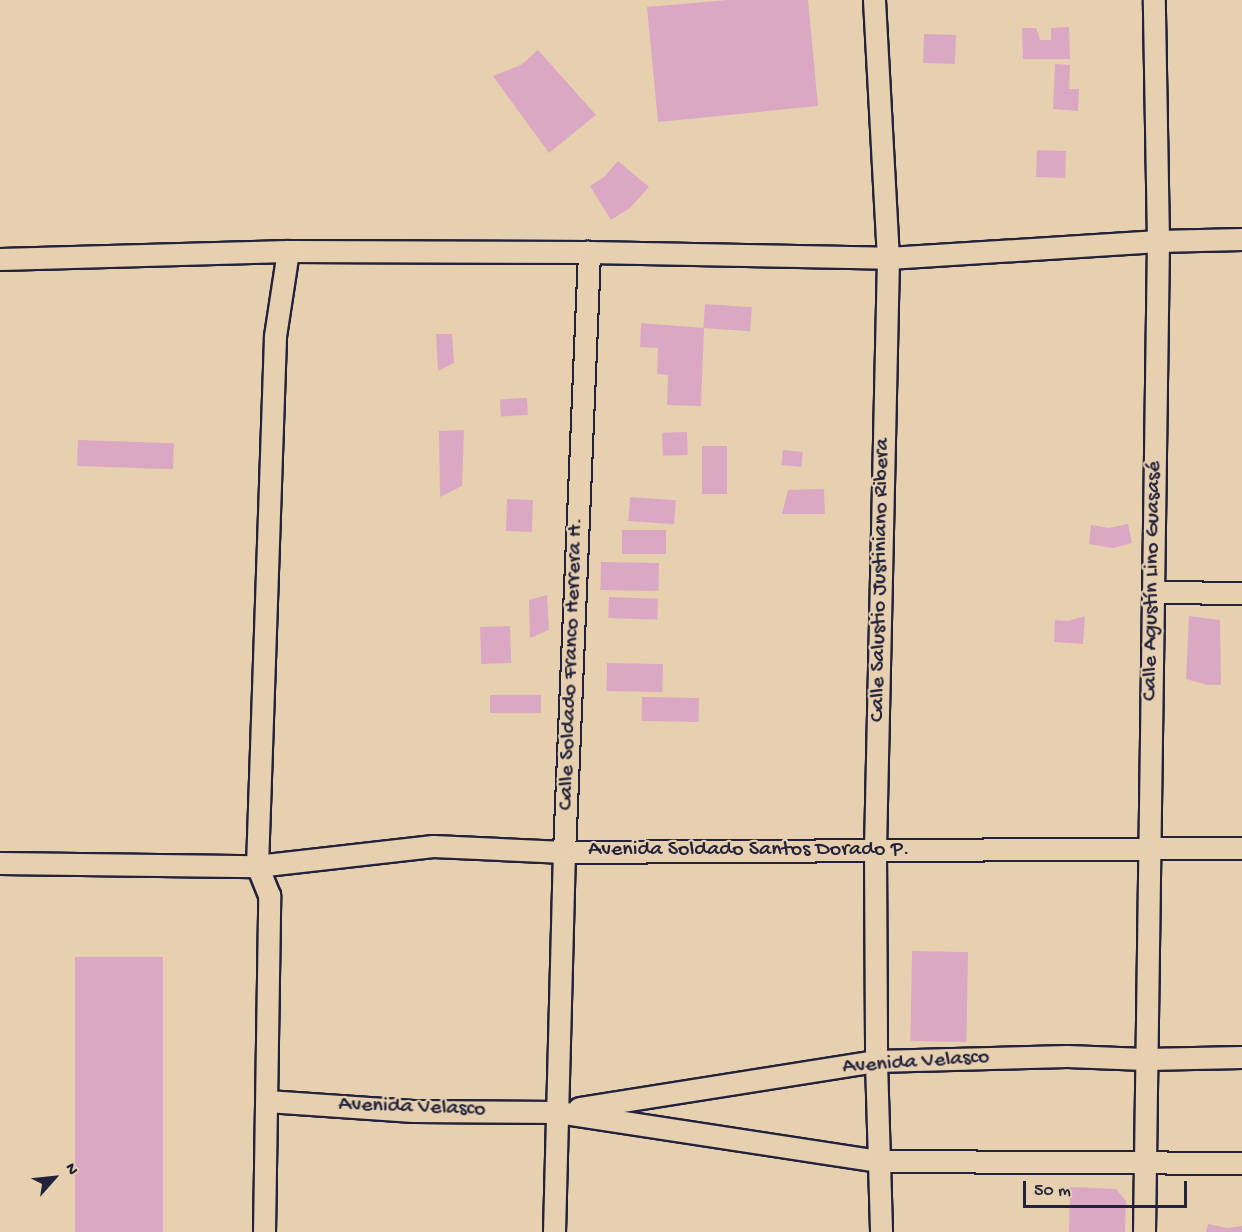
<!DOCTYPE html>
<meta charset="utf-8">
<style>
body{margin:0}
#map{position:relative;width:1242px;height:1232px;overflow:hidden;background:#e7d0b0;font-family:"Gochi Hand",sans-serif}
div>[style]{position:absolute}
.building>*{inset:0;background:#dba8c4;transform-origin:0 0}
.roads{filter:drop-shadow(2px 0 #22223b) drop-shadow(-2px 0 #22223b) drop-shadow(0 2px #22223b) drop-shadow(0 -2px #22223b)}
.minor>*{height:21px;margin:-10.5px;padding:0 10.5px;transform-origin:10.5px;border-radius:10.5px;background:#e7d0b0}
span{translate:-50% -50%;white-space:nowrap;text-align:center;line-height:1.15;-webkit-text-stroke:4.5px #e7d0b0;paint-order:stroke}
.street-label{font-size:22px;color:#22223b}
.north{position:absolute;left:24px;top:1148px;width:60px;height:60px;-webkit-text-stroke:4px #e7d0b0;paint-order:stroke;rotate:63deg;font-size:16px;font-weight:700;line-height:24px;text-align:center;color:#22223b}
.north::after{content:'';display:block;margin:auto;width:21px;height:27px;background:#22223b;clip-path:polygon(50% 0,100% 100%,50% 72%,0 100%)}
.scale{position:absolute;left:1023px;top:1181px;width:164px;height:27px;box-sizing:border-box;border:3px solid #22223b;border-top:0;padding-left:8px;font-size:18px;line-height:21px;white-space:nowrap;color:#22223b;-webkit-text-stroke:4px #e7d0b0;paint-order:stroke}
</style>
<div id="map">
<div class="building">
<i style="clip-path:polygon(728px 0,808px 0,818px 106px,658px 122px,647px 7px)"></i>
<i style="clip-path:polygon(1069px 27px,1070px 59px,1023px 59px,1022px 28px,1036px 28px,1040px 40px,1051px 40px,1051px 28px)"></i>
<i style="left:924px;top:34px;width:32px;height:29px;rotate:2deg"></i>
<i style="clip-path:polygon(538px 50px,596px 115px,549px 153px,493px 76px,521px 65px)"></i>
<i style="clip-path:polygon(1055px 64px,1070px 65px,1069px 89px,1079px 89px,1078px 111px,1053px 109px)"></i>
<i style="left:1037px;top:150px;width:29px;height:27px;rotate:2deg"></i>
<i style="clip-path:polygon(618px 161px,649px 187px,630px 208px,611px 220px,590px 186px,604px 177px)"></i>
<i style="left:705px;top:304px;width:47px;height:24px;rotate:4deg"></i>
<i style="clip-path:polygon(641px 323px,704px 328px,701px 406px,667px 405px,668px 375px,657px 374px,658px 348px,640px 347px)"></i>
<i style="clip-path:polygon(436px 334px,452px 334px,454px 363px,438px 371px)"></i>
<i style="left:527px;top:398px;width:17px;height:27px;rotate:87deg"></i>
<i style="clip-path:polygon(464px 430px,462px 486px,440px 497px,439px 431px)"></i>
<i style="left:687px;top:432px;width:23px;height:25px;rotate:88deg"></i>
<i style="left:78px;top:440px;width:96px;height:26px;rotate:2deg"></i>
<i style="left:702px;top:446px;width:25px;height:48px"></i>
<i style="left:783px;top:450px;width:20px;height:15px;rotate:6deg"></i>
<i style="clip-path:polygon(824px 489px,825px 514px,782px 514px,788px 490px)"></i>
<i style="left:630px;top:497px;width:46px;height:24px;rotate:4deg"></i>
<i style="left:507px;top:499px;width:26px;height:32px;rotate:2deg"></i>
<i style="clip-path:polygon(1128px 524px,1132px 543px,1113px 548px,1089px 544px,1091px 525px,1109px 528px)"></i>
<i style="left:622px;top:530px;width:44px;height:24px"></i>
<i style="left:601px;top:562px;width:58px;height:28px;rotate:1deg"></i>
<i style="clip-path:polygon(547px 595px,549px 630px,530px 638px,529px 600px)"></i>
<i style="left:609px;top:597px;width:49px;height:21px;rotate:2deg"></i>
<i style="clip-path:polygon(1085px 616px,1083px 644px,1054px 642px,1055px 620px,1068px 621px)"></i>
<i style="clip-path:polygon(1189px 616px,1220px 620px,1221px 685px,1207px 685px,1186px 679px)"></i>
<i style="left:510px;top:626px;width:37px;height:30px;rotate:88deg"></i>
<i style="left:607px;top:663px;width:56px;height:28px;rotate:1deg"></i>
<i style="left:541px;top:695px;width:18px;height:51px;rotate:90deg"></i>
<i style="left:642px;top:697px;width:57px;height:24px;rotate:1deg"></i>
<i style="left:912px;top:951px;width:56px;height:90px;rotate:1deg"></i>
<i style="left:75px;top:957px;width:88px;height:275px"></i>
<i style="clip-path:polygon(1070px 1187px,1116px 1189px,1126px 1201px,1125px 1232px,1069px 1232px)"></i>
<i style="clip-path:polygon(1208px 1224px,1227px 1228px,1242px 1226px,1242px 1232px,1206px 1232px)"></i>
</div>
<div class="roads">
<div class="minor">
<i style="left:874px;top:0;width:258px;rotate:86.9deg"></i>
<i style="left:888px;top:258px;width:593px;rotate:91.26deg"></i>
<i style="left:875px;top:851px;width:210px;rotate:89.7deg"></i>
<i style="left:876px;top:1061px;width:171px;rotate:88.3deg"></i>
<i style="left:0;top:259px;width:288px;rotate:-1.6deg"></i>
<i style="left:288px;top:251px;width:301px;rotate:0.2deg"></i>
<i style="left:589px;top:252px;width:299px;rotate:1.1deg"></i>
<i style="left:888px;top:258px;width:271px;rotate:-3.6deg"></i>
<i style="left:1158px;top:241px;width:84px;rotate:-1.4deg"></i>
<i style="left:1153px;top:592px;width:89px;rotate:0.6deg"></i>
<i style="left:0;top:863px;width:257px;rotate:0.7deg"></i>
<i style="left:257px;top:866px;width:177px;rotate:-6.5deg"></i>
<i style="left:433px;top:846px;width:131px;rotate:2.6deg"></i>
<i style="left:564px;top:852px;width:678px;rotate:-0.34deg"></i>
<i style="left:267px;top:1101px;width:146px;rotate:3.9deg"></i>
<i style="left:413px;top:1111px;width:145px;rotate:0.4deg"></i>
<i style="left:558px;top:1112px;width:325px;rotate:8.7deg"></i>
<i style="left:879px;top:1161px;width:363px;rotate:0.3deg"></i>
<i style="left:579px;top:1108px;width:301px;rotate:-9deg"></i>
<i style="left:876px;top:1061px;width:191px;rotate:-1.5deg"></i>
<i style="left:1067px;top:1056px;width:78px;rotate:2.2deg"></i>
<i style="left:1145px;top:1059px;width:97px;rotate:-1.2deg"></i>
<i style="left:264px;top:1232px;width:337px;rotate:-89.1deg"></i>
<i style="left:269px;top:895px;width:31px;rotate:-112deg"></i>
<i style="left:257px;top:866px;width:530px;rotate:-88.05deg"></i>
<i style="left:275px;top:336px;width:86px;rotate:-81.3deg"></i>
<i style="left:554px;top:1232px;width:380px;rotate:-88.5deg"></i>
<i style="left:564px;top:852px;width:601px;rotate:-87.61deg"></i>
<i style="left:1144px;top:1232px;width:991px;rotate:-89.19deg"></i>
<i style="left:1158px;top:241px;width:241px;rotate:-91deg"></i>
</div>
</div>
<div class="street-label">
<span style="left:881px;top:580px;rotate:-89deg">Calle Salustio Justiniano Ribera</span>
<span style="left:1153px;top:581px;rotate:-89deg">Calle Agustín Lino Guasasé</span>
<span style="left:572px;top:664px;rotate:-88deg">Calle Soldado Franco Herrera H.</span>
<span style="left:749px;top:851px">Avenida Soldado Santos Dorado P.</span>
<span style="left:916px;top:1063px;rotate:-4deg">Avenida Velasco</span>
<span style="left:412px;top:1108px;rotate:2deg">Avenida Velasco</span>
</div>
<div class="north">N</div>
<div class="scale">50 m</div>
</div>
